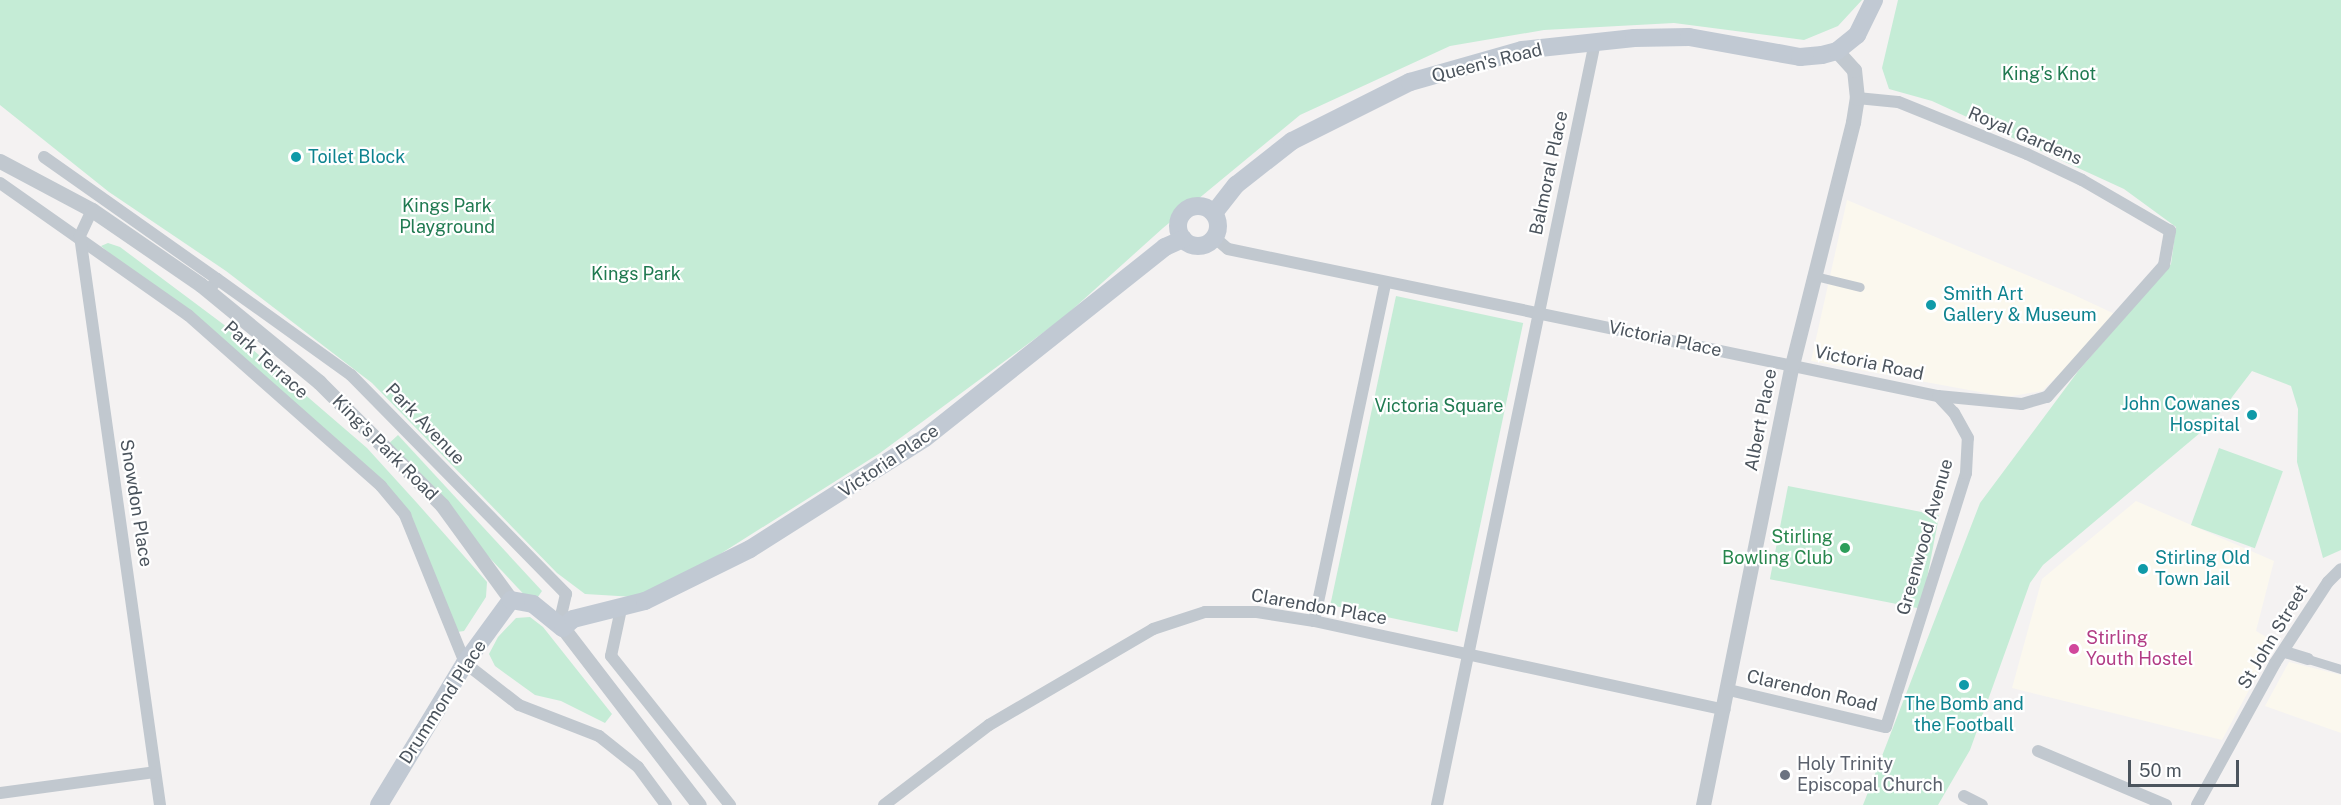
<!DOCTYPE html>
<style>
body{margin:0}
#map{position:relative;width:2341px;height:805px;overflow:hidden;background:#f4f2f2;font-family:"Public Sans",sans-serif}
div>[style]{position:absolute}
.commercial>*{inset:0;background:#fbf8ee}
.green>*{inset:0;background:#c5ecd6;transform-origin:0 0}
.pedestrian>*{height:9px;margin:-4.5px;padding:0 4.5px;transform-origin:4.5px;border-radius:4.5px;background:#c1c8cf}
.minor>*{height:12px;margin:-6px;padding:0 6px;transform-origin:6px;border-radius:6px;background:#c1c8cf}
.tertiary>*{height:15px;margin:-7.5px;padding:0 7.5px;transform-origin:7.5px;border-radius:7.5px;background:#c1c8cf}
.secondary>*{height:18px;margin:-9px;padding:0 9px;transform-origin:9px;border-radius:9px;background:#c1c9d3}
.secondary>.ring{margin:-9px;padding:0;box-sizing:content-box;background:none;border:18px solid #c1c9d3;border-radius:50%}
.dots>*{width:16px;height:16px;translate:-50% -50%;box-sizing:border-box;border:3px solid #fff;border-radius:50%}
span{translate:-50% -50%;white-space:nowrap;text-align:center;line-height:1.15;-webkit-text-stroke:4.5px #fff;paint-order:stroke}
.street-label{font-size:18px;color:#4b545d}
.park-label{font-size:18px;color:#207a51}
.culture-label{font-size:18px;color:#0d838f}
.left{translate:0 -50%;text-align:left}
.right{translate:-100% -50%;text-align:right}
.leisure-label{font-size:18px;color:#27864d}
.hotel-label{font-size:18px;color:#b23c85}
.worship-label{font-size:18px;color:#5b616d}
.scale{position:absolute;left:2128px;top:760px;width:111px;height:27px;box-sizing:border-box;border:3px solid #4b545d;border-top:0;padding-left:8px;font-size:18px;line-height:21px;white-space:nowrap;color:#4b545d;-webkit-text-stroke:4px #fff;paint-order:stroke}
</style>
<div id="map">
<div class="commercial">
<i style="clip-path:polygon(1847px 200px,2072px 294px,2119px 316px,2042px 391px,2007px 397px,1811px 361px)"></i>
<i style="clip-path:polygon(2136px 501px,2274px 561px,2256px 631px,2275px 642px,2222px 740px,2012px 688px,2042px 579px)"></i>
<i style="clip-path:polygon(2289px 662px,2341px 675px,2341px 733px,2265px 706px)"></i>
</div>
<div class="green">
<i style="clip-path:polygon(0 0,1862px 0,1838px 26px,1804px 40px,1674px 23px,1544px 30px,1450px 46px,1300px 115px,1163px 228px,1063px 318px,880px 453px,695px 570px,635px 597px,585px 594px,557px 573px,372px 383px,226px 271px,109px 192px,0 105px)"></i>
<i style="clip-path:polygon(1898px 0,2341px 0,2341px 550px,2323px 558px,2297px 462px,2298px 409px,2291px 386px,2252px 371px,2213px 422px,2043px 565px,2030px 583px,1970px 750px,1938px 805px,1863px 805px,1980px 503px,2079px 370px,2171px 264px,2176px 227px,2124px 189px,1932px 101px,1889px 89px,1882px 68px)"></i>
<i style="clip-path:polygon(108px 243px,120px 247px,223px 324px,367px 448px,417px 503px,487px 582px,486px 597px,464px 631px,457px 632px,409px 513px,101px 246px)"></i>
<i style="left:1396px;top:296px;width:130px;height:316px;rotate:12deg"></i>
<i style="clip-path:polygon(398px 435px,542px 591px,533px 604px,385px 447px)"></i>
<i style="left:2219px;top:448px;width:68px;height:82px;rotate:20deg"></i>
<i style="left:1788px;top:486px;width:154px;height:95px;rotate:11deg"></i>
<i style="clip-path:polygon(530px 617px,543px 627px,612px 714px,605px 723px,561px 701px,535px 695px,495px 666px,489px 654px,498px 637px,516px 618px)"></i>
</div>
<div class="pedestrian">
<i style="left:1815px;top:276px;width:46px;rotate:13.7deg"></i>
<i style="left:2308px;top:659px;width:34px;rotate:17deg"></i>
</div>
<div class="minor">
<i style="left:44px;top:157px;width:212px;rotate:35.2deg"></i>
<i style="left:217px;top:279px;width:7px;rotate:124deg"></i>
<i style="left:0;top:183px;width:230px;rotate:35.1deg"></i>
<i style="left:188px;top:315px;width:258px;rotate:41.5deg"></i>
<i style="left:381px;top:486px;width:38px;rotate:50deg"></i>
<i style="left:405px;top:515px;width:160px;rotate:67.9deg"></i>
<i style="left:465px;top:663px;width:68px;rotate:37.9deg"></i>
<i style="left:519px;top:705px;width:86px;rotate:21.2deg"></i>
<i style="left:599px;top:736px;width:50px;rotate:38.5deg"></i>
<i style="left:638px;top:767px;width:47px;rotate:53.6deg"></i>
<i style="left:92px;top:210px;width:29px;rotate:115deg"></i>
<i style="left:80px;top:236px;width:575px;rotate:82deg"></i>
<i style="left:1214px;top:237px;width:18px;rotate:41deg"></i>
<i style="left:1228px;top:249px;width:725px;rotate:11.7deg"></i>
<i style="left:1938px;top:396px;width:84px;rotate:5.4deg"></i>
<i style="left:2022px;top:404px;width:26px;rotate:-16deg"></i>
<i style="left:2047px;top:397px;width:176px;rotate:-48.4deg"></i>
<i style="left:2164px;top:265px;width:35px;rotate:-80deg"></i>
<i style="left:2170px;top:231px;width:102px;rotate:-149.9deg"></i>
<i style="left:2082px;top:180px;width:61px;rotate:-154.7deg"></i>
<i style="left:2027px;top:154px;width:139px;rotate:-158deg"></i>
<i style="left:1898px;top:102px;width:41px;rotate:-174.4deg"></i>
<i style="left:217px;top:279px;width:165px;rotate:35.6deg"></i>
<i style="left:351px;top:375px;width:307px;rotate:45.5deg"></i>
<i style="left:566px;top:594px;width:32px;rotate:103deg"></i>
<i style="left:621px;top:609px;width:48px;rotate:102deg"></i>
<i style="left:611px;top:656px;width:191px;rotate:51.4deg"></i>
<i style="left:1314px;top:621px;width:344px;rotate:-78.1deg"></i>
<i style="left:2285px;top:652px;width:24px;rotate:17deg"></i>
<i style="left:1729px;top:690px;width:161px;rotate:13.3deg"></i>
<i style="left:1886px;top:727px;width:266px;rotate:-72.5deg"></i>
<i style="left:1966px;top:473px;width:35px;rotate:-87deg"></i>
<i style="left:1968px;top:438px;width:29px;rotate:-119deg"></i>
<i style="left:1954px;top:413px;width:23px;rotate:-133deg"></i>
<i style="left:2038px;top:751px;width:139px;rotate:22.9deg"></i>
<i style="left:0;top:793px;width:156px;rotate:-7.7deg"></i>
<i style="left:1964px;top:796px;width:20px;rotate:27deg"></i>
<i style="left:884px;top:805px;width:132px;rotate:-37.3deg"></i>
<i style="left:989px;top:725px;width:190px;rotate:-30.3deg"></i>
<i style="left:1153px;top:629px;width:55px;rotate:-18.1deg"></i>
<i style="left:1205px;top:612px;width:52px"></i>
<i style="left:1257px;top:612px;width:58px;rotate:9deg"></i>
<i style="left:1314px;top:621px;width:420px;rotate:12.2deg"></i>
<i style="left:1437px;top:805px;width:779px;rotate:-78.3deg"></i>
<i style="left:2197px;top:805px;width:162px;rotate:-61.2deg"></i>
<i style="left:2275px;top:663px;width:97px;rotate:-56.8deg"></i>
<i style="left:2328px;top:582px;width:18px;rotate:-45deg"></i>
</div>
<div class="tertiary">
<i style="left:0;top:161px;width:104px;rotate:28deg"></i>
<i style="left:92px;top:210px;width:132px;rotate:34.5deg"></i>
<i style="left:201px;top:285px;width:153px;rotate:39.4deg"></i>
<i style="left:319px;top:382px;width:174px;rotate:45deg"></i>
<i style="left:442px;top:505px;width:117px;rotate:54deg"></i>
<i style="left:563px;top:628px;width:223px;rotate:52.5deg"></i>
<i style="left:1703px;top:805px;width:449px;rotate:-78.6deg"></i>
<i style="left:1792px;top:365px;width:251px;rotate:-75.9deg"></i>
<i style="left:1853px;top:122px;width:24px;rotate:-81deg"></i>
<i style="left:1857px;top:98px;width:28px;rotate:-96deg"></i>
<i style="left:1854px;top:70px;width:25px;rotate:-132deg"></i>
</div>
<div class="secondary">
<i class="ring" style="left:1178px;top:206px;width:22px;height:22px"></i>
<i style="left:1214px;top:213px;width:36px;rotate:-52deg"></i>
<i style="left:1236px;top:185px;width:71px;rotate:-38.2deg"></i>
<i style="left:1292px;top:141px;width:132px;rotate:-26.6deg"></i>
<i style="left:1410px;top:82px;width:116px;rotate:-15.9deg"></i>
<i style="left:1522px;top:50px;width:113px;rotate:-6.1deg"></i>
<i style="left:1634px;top:38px;width:55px;rotate:-1deg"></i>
<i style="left:1689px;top:37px;width:113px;rotate:10.2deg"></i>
<i style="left:1800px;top:57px;width:22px;rotate:-5deg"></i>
<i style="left:1822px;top:55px;width:16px;rotate:-15deg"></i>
<i style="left:1837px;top:51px;width:26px;rotate:-39deg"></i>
<i style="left:1857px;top:35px;width:39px;rotate:-64deg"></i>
<i style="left:379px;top:805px;width:166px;rotate:-58.8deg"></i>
<i style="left:465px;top:663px;width:78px;rotate:-53.9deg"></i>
<i style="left:511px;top:600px;width:22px;rotate:10deg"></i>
<i style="left:533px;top:604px;width:38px;rotate:39deg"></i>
<i style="left:563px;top:628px;width:13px;rotate:-42deg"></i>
<i style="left:573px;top:619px;width:74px;rotate:-14deg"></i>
<i style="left:645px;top:601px;width:117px;rotate:-26.3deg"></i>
<i style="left:750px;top:549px;width:207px;rotate:-32.4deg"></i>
<i style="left:925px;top:438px;width:307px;rotate:-38.5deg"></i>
<i style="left:1165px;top:247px;width:20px;rotate:-24deg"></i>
</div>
<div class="dots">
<i style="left:296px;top:157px;background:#0f9aa8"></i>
<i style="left:1931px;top:305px;background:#0f9aa8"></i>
<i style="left:2252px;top:415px;background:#0f9aa8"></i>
<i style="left:1845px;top:548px;background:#2e9e5b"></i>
<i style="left:2143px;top:569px;background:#0f9aa8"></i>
<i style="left:2074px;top:649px;background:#d1479c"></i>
<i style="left:1964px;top:685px;background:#0f9aa8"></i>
<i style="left:1785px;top:775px;background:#6b7280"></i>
</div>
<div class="street-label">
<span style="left:1487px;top:63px;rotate:-14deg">Queen's Road</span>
<span style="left:2025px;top:136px;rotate:23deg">Royal Gardens</span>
<span style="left:1549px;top:173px;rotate:-78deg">Balmoral Place</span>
<span style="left:1665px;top:339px;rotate:12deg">Victoria Place</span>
<span style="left:266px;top:360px;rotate:42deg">Park Terrace</span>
<span style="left:1869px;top:363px;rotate:12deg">Victoria Road</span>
<span style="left:1761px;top:420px;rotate:-79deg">Albert Place</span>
<span style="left:425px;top:424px;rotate:46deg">Park Avenue</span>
<span style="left:385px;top:448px;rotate:45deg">King's Park Road</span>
<span style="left:889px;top:461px;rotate:-34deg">Victoria Place</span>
<span style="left:136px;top:503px;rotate:81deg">Snowdon Place</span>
<span style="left:1925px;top:537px;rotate:-74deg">Greenwood Avenue</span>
<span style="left:1319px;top:607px;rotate:10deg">Clarendon Place</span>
<span style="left:2273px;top:637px;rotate:-59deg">St John Street</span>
<span style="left:1812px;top:691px;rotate:13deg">Clarendon Road</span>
<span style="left:443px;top:702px;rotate:-57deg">Drummond Place</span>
</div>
<div class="park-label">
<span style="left:2049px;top:74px">King's Knot</span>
<span style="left:447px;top:217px">Kings Park<br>Playground</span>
<span style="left:636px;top:274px">Kings Park</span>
<span style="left:1439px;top:406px">Victoria Square</span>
</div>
<div class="culture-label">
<span class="left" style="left:308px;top:157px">Toilet Block</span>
<span class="left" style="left:1943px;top:305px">Smith Art<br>Gallery &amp; Museum</span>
<span class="right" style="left:2240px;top:415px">John Cowanes<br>Hospital</span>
<span class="left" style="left:2155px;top:569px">Stirling Old<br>Town Jail</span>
<span style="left:1964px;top:715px">The Bomb and<br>the Football</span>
</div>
<div class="leisure-label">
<span class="right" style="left:1833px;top:548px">Stirling<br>Bowling Club</span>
</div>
<div class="hotel-label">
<span class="left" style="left:2086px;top:649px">Stirling<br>Youth Hostel</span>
</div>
<div class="worship-label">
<span class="left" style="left:1797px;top:775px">Holy Trinity<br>Episcopal Church</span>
</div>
<div class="scale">50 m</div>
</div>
